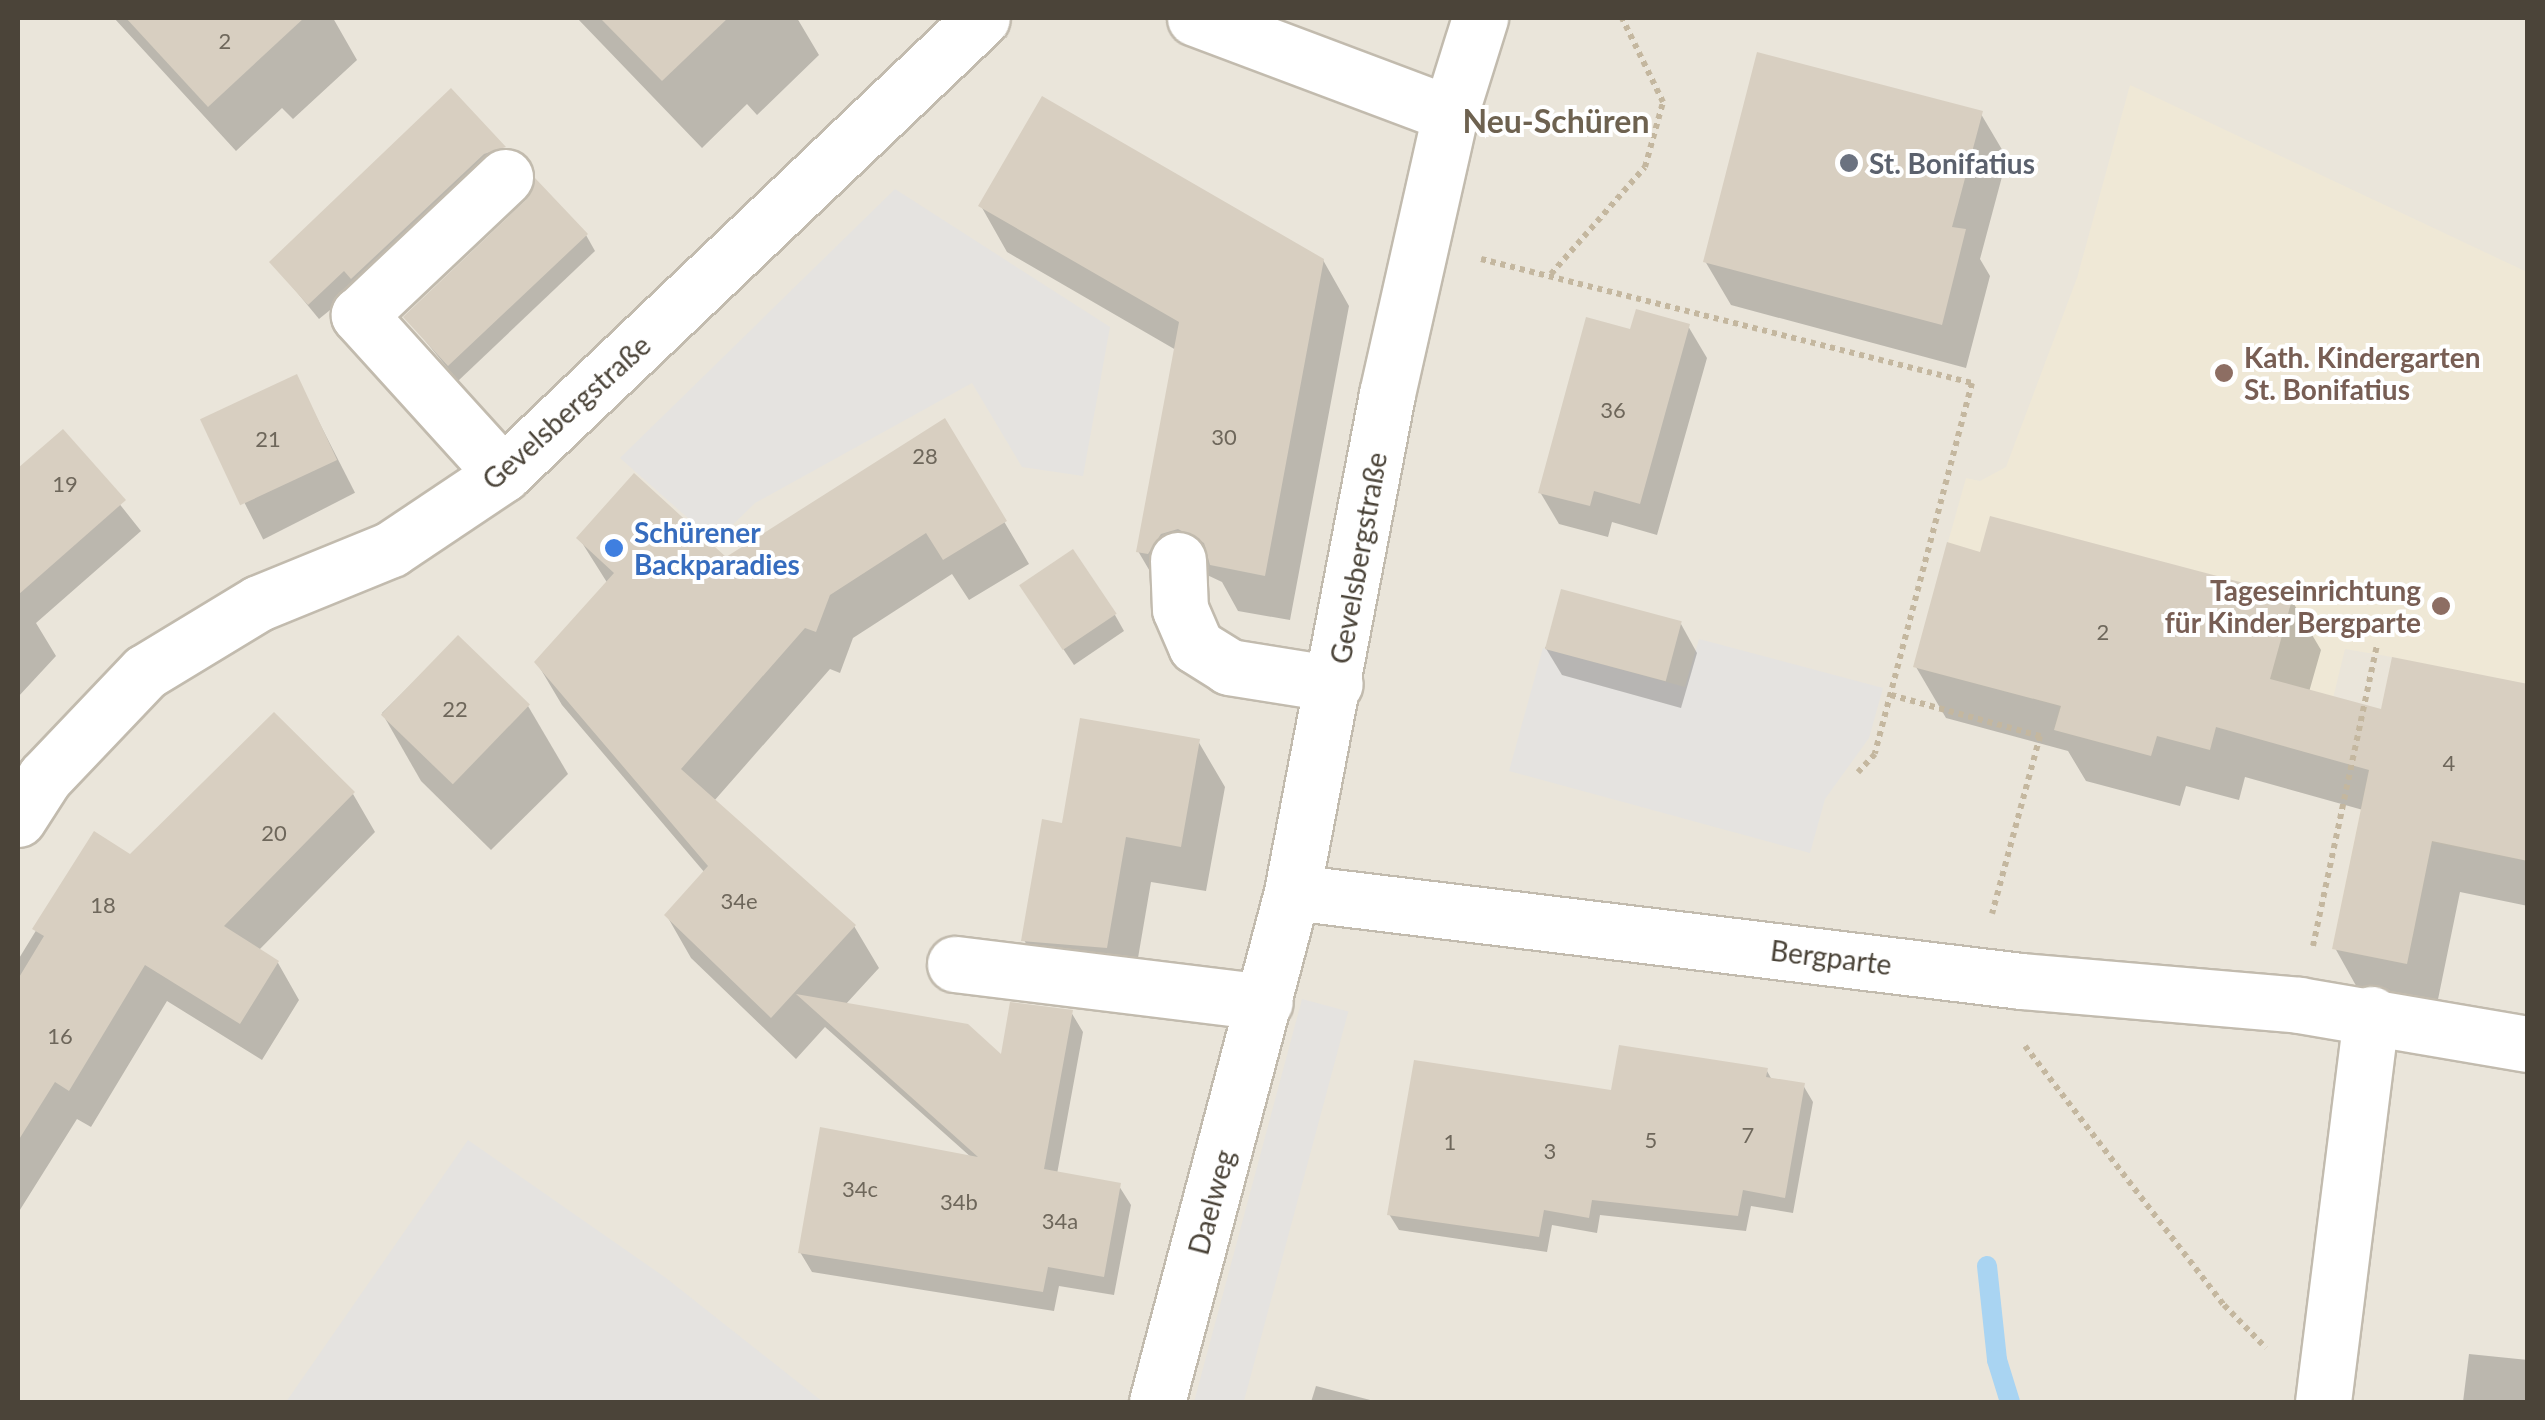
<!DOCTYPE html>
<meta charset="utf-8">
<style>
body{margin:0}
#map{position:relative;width:2545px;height:1420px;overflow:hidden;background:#f6f3ec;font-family:Lato,sans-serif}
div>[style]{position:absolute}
.residential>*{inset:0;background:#eae5da;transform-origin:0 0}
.education>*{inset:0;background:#efe8d6}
.parking>*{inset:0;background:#e5e3e0;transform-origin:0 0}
.shadow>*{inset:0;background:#0003;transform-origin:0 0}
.stream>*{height:20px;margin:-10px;padding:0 10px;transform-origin:10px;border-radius:10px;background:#a9d4f2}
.building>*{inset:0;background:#d8cfc1;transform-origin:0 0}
.path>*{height:6px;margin-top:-3px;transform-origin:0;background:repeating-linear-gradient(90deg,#c4b79f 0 5px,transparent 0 10px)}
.roads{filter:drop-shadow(2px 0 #c2bbae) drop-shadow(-2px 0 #c2bbae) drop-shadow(0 2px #c2bbae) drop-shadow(0 -2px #c2bbae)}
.minor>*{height:55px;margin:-27.5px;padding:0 27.5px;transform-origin:27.5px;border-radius:27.5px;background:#fff}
.dots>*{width:28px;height:28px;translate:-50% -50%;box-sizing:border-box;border:5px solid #fff;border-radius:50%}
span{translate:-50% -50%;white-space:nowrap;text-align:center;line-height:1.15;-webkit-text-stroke:8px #fff;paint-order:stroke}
.number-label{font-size:22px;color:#6e675b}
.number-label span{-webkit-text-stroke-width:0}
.worship-label{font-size:28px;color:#5b616d;font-weight:700}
.left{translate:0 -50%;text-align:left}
.education-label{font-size:28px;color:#785e54;font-weight:700}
.right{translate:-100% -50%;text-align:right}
.street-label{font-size:28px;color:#4b4439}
.shop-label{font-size:28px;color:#366cbe;font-weight:700}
.quarter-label{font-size:32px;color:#6e6250;font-weight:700}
.frame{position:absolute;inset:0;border:20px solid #4b4439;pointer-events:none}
</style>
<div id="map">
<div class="residential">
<i style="left:18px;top:18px;width:2509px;height:1384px"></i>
</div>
<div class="education">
<i style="clip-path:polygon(2130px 85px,2527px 272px,2527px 861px,2432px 842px,2407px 964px,2332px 949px,2392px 657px,2345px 649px,2319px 756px,2216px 727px,2210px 750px,2157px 736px,2151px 756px,2054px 730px,2060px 706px,1913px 667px,1966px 478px,1980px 481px,2006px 467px,2077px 278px)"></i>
</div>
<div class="parking">
<i style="clip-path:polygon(895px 189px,1110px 327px,1083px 476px,1022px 467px,972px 383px,755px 503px,715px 542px,620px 458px)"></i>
<i style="clip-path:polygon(1699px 639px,1883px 688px,1869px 738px,1825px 799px,1810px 853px,1509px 771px,1543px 648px,1685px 687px)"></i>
<i style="left:1302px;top:999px;width:48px;height:417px;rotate:15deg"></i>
<i style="clip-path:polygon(468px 1140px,666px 1278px,823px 1402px,286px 1402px)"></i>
</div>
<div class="shadow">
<i style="clip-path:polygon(114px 18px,333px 18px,357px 60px,293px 119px,282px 108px,236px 151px)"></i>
<i style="clip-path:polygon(577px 18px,797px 18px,819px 55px,757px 115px,747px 104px,702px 148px)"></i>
<i style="clip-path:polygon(451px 92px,512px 163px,319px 319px,272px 262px)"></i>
<i style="clip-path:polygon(1981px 114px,2007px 158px,1980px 259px,1990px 276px,1966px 368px,1731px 305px,1705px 261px)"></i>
<i style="clip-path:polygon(981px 206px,1323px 260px,1349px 306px,1290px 620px,1238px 611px,1222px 582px,1205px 574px,1165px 597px,1138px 551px,1176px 350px,1007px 252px)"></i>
<i style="clip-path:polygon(586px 235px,595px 251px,458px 381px,406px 317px)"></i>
<i style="clip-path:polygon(1688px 326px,1707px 358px,1657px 535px,1612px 522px,1608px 537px,1559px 524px,1540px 492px,1632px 333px)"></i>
<i style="left:296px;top:377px;width:130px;height:103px;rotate:63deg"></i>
<i style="clip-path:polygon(945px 421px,1029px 564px,969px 600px,952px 574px,853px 638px,840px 673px,830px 669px,714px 801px,854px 926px,879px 968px,845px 1005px,1003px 1059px,1071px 1012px,1083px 1032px,1057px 1174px,1119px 1186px,1131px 1205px,1114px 1295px,1059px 1286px,1054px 1311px,812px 1272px,800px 1252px,972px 1158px,825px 1027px,796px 1059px,691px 958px,667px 916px,705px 873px,562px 705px,537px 663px,608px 584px,579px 538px,725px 560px)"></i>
<i style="clip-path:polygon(63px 433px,141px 531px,36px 623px,56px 656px,18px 697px,18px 471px)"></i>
<i style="clip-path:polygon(1982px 555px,2291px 599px,2321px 650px,2309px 692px,2383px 712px,2528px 687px,2528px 906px,2460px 892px,2435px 1014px,2364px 1000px,2335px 948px,2363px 810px,2245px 777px,2239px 800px,2186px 786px,2180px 806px,2086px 781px,2068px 751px,1946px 718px,1916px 667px)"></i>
<i style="clip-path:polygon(1031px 601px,1115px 615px,1124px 631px,1074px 665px)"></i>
<i style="clip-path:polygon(1681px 624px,1697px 653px,1681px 708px,1562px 675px,1545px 647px)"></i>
<i style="clip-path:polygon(458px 638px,528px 706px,568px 774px,491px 850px,421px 781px,382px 713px)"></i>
<i style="clip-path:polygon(1198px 741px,1225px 787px,1206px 891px,1151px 882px,1132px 993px,1050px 986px,1024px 940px,1064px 826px)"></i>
<i style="clip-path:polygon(353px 794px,375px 832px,258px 951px,278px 963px,299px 1000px,262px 1060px,167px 1001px,91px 1127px,77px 1119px,18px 1213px,18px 960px,95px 834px,131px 857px)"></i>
<i style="clip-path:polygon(1767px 1071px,1772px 1080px,1803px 1085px,1813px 1102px,1793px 1213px,1751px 1206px,1746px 1231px,1600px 1215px,1597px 1233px,1552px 1225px,1547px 1252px,1399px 1230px,1389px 1214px,1613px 1092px)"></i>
<i style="clip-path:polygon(2469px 1354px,2528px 1360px,2528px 1402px,2463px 1402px)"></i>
<i style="clip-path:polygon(1316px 1386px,1378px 1402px,1311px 1402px)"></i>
</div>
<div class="stream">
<i style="left:1987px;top:1266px;width:95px;rotate:83.9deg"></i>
<i style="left:1997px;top:1360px;width:44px;rotate:72.8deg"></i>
</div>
<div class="building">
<i style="clip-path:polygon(126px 18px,304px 18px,208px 107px)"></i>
<i style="clip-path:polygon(600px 18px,728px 18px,662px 81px)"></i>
<i style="clip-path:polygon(1757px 52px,1983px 111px,1952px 227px,1966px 229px,1942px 325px,1703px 262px)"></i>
<i style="clip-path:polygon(451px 88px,506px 147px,484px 154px,351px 279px,344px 271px,308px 305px,269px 262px)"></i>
<i style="clip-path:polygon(1042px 96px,1324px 259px,1265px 576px,1210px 565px,1204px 543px,1178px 529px,1161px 534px,1148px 554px,1136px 552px,1179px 322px,978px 206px)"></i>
<i style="clip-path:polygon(535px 178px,588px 234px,448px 366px,403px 317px,526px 200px)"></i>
<i style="clip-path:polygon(1636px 309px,1690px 324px,1640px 504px,1594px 491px,1590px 506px,1538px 493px,1586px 317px,1630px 329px)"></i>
<i style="left:297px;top:374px;width:95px;height:107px;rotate:65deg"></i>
<i style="clip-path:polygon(945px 418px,1007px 521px,943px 560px,926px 533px,830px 595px,816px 632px,805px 628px,681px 769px,856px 925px,771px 1018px,664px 915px,708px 866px,534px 662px,614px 573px,576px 538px,634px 473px,726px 557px)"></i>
<i style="clip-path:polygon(63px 429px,126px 500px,18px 595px,18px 468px)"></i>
<i style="clip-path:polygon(1990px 516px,2293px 596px,2270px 679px,2381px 709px,2392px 657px,2528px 684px,2528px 861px,2432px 841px,2407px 964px,2332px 949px,2369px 770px,2216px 727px,2210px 750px,2157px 736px,2151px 756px,2054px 730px,2061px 706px,1913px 667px,1947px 542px,1980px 552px)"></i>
<i style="left:1073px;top:549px;width:78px;height:65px;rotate:56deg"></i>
<i style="left:1561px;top:589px;width:125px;height:62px;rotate:15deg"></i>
<i style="left:458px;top:635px;width:100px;height:111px;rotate:44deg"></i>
<i style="clip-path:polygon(274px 712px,355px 792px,224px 926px,279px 961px,240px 1024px,145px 965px,69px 1091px,55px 1082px,18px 1141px,18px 979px,44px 936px,32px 929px,94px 831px,130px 854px)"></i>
<i style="clip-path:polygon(1080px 718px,1200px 739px,1181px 847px,1126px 837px,1107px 948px,1021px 941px,1042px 819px,1062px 823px)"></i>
<i style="clip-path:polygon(796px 994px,968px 1024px,1001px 1054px,1010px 1002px,1073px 1010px,1044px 1169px,1121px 1183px,1104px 1277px,1048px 1267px,1043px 1292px,798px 1253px,820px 1127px,978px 1157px)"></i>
<i style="clip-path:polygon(1619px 1045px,1768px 1068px,1766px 1077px,1805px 1083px,1785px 1198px,1743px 1190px,1738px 1216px,1592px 1200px,1589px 1218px,1544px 1210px,1539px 1237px,1387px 1215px,1414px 1060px,1611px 1090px)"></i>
</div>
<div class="path">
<i style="left:1481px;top:259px;width:506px;rotate:14.17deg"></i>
<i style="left:1972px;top:383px;width:383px;rotate:104.7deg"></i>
<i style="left:1875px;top:754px;width:25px;rotate:133deg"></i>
<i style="left:1551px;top:274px;width:142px;rotate:-48.7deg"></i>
<i style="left:1645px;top:167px;width:67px;rotate:-74.5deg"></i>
<i style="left:1663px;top:102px;width:93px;rotate:-116deg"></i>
<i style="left:1891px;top:695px;width:155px;rotate:15.4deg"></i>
<i style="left:2040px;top:736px;width:184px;rotate:105.1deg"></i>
<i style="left:2313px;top:946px;width:309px;rotate:-78deg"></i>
<i style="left:2025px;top:1046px;width:327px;rotate:52.5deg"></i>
<i style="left:2224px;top:1305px;width:60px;rotate:45.7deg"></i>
</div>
<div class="roads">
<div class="minor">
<i style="left:1195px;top:18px;width:272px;rotate:20.6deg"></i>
<i style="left:503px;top:474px;width:215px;rotate:-132.2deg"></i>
<i style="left:359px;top:315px;width:201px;rotate:-43.4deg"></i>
<i style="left:1178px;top:560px;width:49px;rotate:87.7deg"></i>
<i style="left:1180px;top:609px;width:40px;rotate:66.6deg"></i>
<i style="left:1196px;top:646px;width:39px;rotate:32deg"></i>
<i style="left:1229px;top:667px;width:107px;rotate:9.1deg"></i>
<i style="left:18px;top:819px;width:50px;rotate:-57.3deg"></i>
<i style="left:45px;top:777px;width:145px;rotate:-46.4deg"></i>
<i style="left:145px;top:672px;width:133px;rotate:-31.2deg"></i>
<i style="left:259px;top:603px;width:143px;rotate:-22.2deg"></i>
<i style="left:391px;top:549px;width:135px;rotate:-33.8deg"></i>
<i style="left:503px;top:474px;width:661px;rotate:-43.59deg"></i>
<i style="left:1292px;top:892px;width:734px;rotate:6.96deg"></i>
<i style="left:2021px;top:981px;width:279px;rotate:4.9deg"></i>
<i style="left:2299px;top:1005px;width:232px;rotate:9.7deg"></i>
<i style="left:955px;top:964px;width:312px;rotate:7deg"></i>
<i style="left:1157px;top:1402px;width:528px;rotate:-75.17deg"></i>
<i style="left:1292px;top:892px;width:507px;rotate:-79.2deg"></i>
<i style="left:1387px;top:394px;width:287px;rotate:-77.3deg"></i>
<i style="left:1450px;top:114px;width:101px;rotate:-72.6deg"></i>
<i style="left:2323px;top:1402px;width:391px;rotate:-82.9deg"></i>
</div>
</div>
<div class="dots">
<i style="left:1849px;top:163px;background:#6b7280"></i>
<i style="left:2224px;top:373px;background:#8d6e63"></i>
<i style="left:614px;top:548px;background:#3f7fe0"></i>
<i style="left:2441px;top:606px;background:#8d6e63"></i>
</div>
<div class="number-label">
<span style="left:225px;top:41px">2</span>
<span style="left:1613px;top:410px">36</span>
<span style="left:1224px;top:437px">30</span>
<span style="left:268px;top:439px">21</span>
<span style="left:925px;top:456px">28</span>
<span style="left:65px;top:484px">19</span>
<span style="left:2103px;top:632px">2</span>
<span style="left:455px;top:709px">22</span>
<span style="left:2449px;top:763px">4</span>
<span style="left:274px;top:833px">20</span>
<span style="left:739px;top:901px">34e</span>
<span style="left:103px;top:905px">18</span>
<span style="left:60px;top:1036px">16</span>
<span style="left:1748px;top:1135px">7</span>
<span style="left:1651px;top:1140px">5</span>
<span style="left:1450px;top:1142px">1</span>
<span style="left:1550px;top:1151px">3</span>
<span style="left:860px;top:1189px">34c</span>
<span style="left:959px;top:1202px">34b</span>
<span style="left:1060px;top:1221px">34a</span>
</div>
<div class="worship-label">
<span class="left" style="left:1869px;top:163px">St. Bonifatius</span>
</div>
<div class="education-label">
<span class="left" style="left:2244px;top:373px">Kath. Kindergarten<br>St. Bonifatius</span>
<span class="right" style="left:2421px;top:606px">Tageseinrichtung<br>für Kinder Bergparte</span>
</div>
<div class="street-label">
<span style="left:566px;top:412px;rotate:-42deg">Gevelsbergstraße</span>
<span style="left:1358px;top:558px;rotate:-80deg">Gevelsbergstraße</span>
<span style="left:1831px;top:957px;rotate:7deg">Bergparte</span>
<span style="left:1211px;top:1202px;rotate:-75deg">Daelweg</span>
</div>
<div class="shop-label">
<span class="left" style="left:634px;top:548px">Schürener<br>Backparadies</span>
</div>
<div class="quarter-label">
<span style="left:1556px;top:121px">Neu-Schüren</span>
</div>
<div class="frame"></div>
</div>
